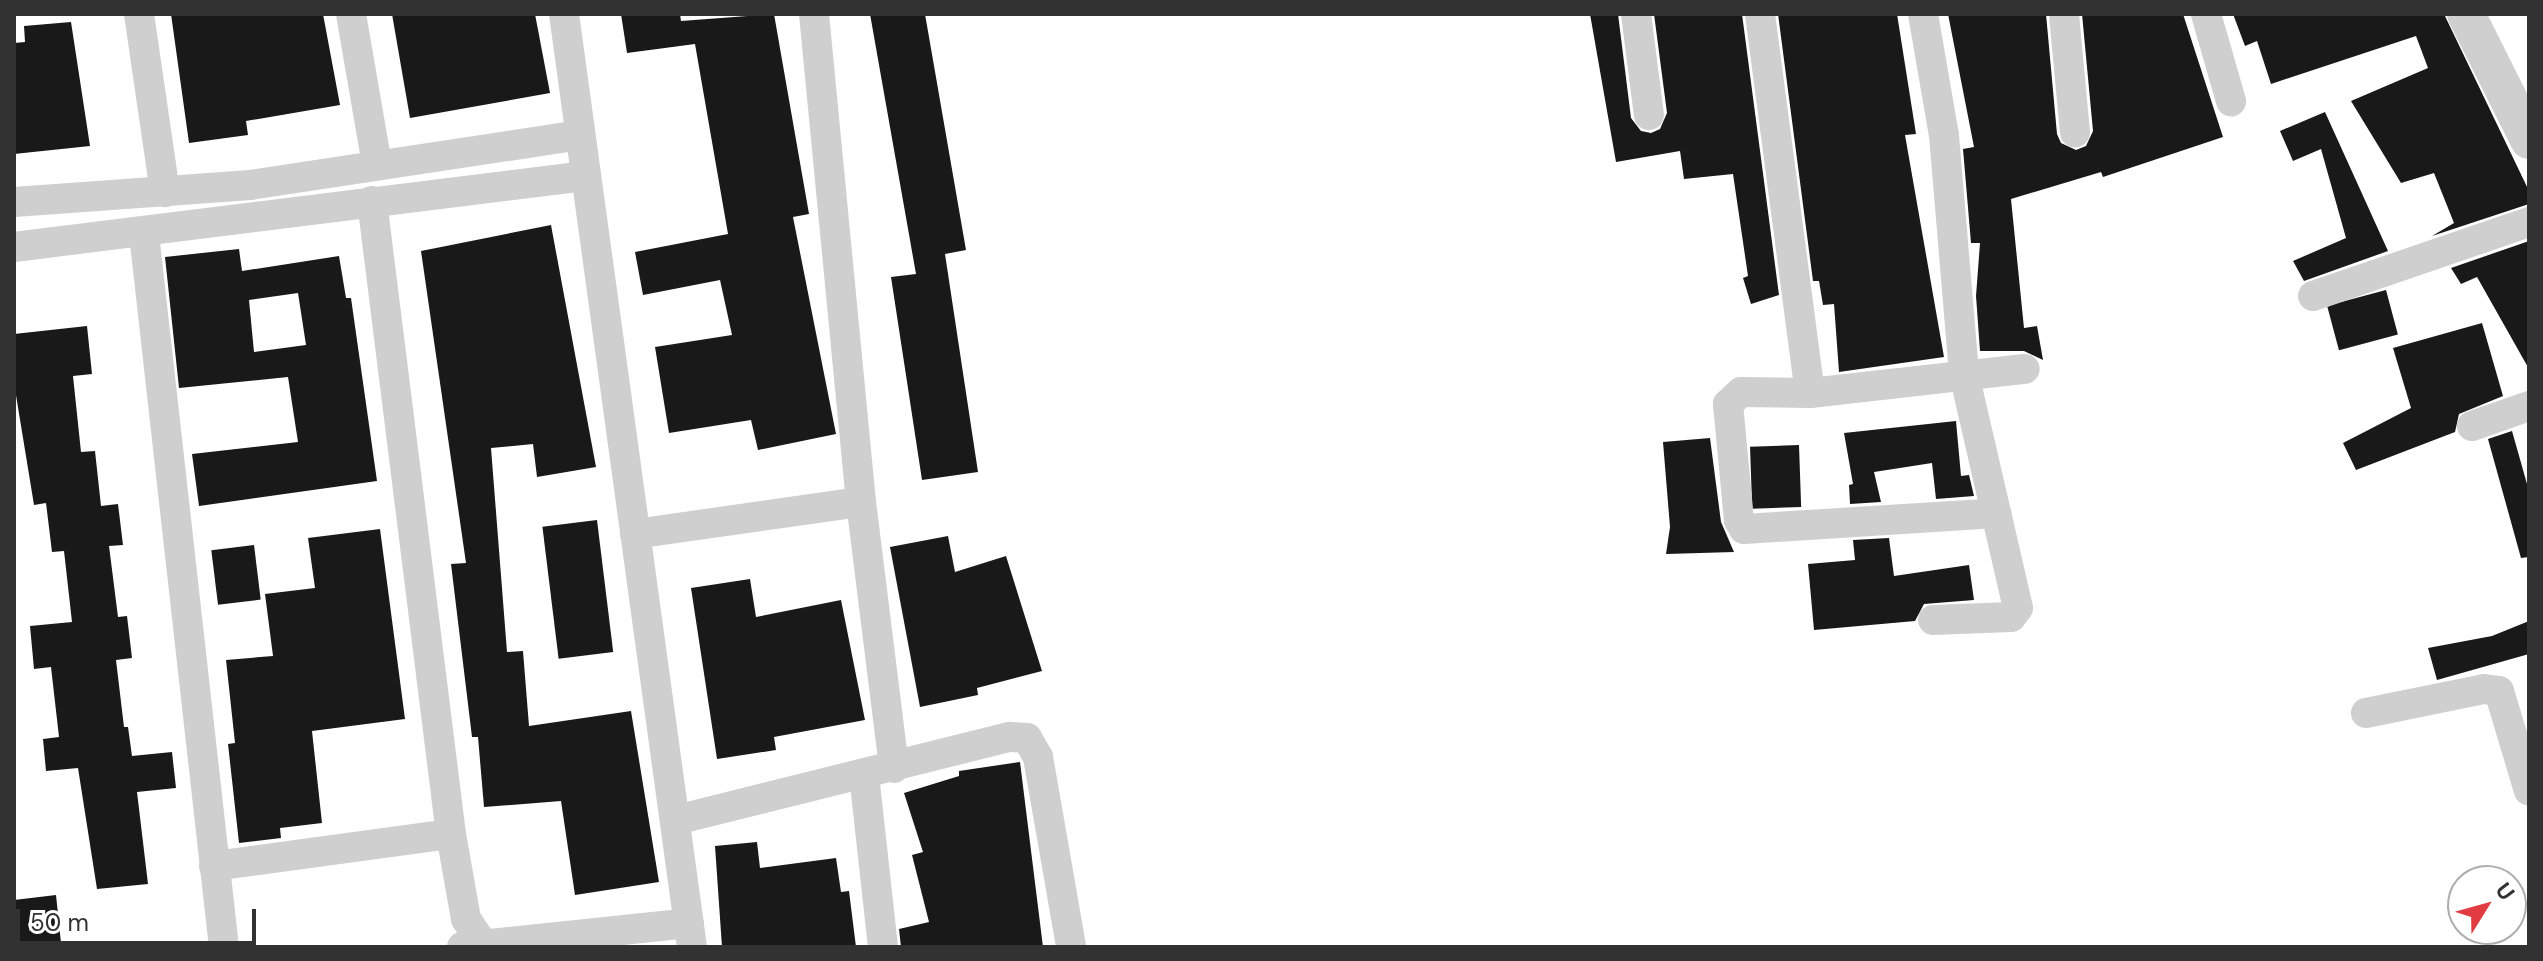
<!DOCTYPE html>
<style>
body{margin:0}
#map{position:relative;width:2543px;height:961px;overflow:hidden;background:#fff;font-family:"DM Sans",sans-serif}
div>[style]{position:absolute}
.building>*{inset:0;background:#191919;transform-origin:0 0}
.minor>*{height:30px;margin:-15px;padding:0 15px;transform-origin:15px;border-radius:15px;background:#cfcfcf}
.tertiary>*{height:38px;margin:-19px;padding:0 19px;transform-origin:19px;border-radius:19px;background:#cfcfcf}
span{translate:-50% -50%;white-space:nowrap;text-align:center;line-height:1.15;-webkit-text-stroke:8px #fff;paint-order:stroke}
.frame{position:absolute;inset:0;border:16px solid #323232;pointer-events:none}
.north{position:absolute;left:2447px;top:865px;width:80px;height:80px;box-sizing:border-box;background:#fff;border:2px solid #adadad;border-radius:50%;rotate:53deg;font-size:22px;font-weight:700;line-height:32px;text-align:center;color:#323232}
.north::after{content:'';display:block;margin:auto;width:28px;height:36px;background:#e13c41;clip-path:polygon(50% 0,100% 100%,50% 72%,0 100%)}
.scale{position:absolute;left:16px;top:909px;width:240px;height:36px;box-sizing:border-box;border:4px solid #323232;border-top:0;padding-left:10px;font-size:24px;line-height:28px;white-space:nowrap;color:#323232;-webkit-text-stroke:6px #fff;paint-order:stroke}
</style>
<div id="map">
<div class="building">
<i style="clip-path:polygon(171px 14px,323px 14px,340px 105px,246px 121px,248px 135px,189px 143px)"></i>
<i style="clip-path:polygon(392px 14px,535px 14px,550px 93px,410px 118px)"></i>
<i style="clip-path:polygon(621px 14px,680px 14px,681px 21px,774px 14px,809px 214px,793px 217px,836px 434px,758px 450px,751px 420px,669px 433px,655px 347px,732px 335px,720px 280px,643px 295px,635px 252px,728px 234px,695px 44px,627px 53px)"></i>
<i style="clip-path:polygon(870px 14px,925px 14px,966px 250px,945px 254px,978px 472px,922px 480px,891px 277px,916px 274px)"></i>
<i style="clip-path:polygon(1590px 14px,1618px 14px,1631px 118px,1641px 131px,1651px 133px,1660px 129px,1667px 113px,1654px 14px,1742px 14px,1779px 295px,1751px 304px,1743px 278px,1748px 276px,1733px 174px,1684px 179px,1680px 151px,1616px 162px)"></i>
<i style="clip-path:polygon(1778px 14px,1897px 14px,1916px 134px,1905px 135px,1944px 357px,1839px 372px,1834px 304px,1823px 305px,1819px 281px,1813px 281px)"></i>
<i style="clip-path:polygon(1948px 14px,2046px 14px,2057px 134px,2061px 143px,2076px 150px,2086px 146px,2093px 131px,2082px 14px,2183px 14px,2223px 137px,2103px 177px,2101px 172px,2011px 199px,2024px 328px,2037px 326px,2043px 360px,2024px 351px,1980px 351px,1976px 296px,1980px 243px,1971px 243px,1963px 149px,1974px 147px)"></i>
<i style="clip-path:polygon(2233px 14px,2444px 14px,2529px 191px,2529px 204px,2432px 236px,2454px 223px,2434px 173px,2401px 183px,2351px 101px,2428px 68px,2416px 36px,2271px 84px,2257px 41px,2245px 46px)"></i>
<i style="clip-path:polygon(71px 22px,90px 146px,14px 154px,14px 43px,25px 42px,24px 26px)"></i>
<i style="clip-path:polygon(2325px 112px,2388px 251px,2304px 281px,2293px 261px,2346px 238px,2321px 149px,2293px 161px,2280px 131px)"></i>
<i style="clip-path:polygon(551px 225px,596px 467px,537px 477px,533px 444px,491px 448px,507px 652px,523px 651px,529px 726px,631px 711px,659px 882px,575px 895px,561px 801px,484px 807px,478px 737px,472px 737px,451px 564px,466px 563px,421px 251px)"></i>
<i style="clip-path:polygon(2529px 241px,2529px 369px,2477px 277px,2461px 284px,2451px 268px)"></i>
<i style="clip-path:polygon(evenodd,239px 249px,242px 271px,339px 256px,346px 298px,351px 298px,377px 481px,199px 506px,192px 454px,298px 442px,288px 377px,179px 388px,165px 257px,239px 249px,298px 293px,306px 345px,254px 352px,249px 300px,298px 293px)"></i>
<i style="left:2386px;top:290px;width:46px;height:61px;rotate:75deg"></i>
<i style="clip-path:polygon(2482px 323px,2503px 396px,2459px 414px,2455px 432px,2356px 470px,2343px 443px,2411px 408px,2393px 348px)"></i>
<i style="clip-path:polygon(87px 326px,92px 374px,73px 376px,81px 452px,95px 451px,101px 506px,118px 504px,123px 545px,109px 546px,118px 617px,127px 616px,132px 658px,116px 660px,124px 727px,128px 727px,132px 756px,172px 752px,176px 788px,137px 792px,148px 884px,97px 889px,78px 768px,46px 771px,43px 739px,59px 737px,51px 667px,34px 669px,30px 626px,72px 622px,64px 551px,52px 552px,46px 503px,34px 505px,14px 383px,14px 334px)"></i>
<i style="clip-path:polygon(1956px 421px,1961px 476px,1969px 475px,1974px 496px,1936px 499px,1932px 463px,1874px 472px,1881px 502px,1850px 504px,1849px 485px,1853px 484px,1844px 433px)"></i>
<i style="clip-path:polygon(2512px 431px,2529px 491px,2529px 557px,2521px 558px,2488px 439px)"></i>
<i style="clip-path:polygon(1710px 438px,1721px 522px,1734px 552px,1666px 554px,1670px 527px,1663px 442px)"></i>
<i style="left:1799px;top:445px;width:62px;height:49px;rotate:88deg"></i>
<i style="left:597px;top:520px;width:133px;height:55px;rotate:83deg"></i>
<i style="clip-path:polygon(380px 529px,405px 719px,312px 731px,322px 823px,280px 828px,281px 838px,239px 843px,228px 744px,235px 743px,226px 660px,273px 656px,265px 594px,315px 588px,308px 538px)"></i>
<i style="clip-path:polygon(948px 536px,955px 572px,1006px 556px,1042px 671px,977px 688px,978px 695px,920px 707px,890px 547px)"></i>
<i style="clip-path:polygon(1889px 538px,1894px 576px,1969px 565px,1974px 600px,1924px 604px,1915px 621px,1814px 630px,1808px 564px,1855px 560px,1853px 540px)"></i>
<i style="left:254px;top:545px;width:55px;height:43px;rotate:83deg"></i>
<i style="clip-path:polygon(750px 579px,756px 617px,841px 600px,865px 720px,774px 737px,776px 750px,717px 759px,691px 588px)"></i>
<i style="clip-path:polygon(2529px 621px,2529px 654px,2437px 680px,2428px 648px,2492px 636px)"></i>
<i style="clip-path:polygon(1020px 762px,1043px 947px,901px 947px,899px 929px,929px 922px,912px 855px,923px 852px,904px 793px,959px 776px,959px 771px)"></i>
<i style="clip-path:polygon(757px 842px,760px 868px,836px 858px,841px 892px,849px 891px,856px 947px,722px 947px,715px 846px)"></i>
<i style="clip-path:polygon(56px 895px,61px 943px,14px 946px,14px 900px)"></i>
</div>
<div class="minor">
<i style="left:139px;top:14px;width:180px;rotate:81.7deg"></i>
<i style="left:351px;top:14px;width:153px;rotate:80.2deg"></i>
<i style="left:564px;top:14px;width:942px;rotate:82.19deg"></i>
<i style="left:814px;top:14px;width:490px;rotate:84.5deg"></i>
<i style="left:861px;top:502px;width:268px;rotate:82.9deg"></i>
<i style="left:1636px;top:14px;width:102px;rotate:82.7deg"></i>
<i style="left:1760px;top:14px;width:382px;rotate:82.5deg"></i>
<i style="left:1810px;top:393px;width:216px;rotate:-6.4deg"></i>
<i style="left:1923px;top:14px;width:123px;rotate:80.2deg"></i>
<i style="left:1944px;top:135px;width:240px;rotate:85.2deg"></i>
<i style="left:1964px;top:374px;width:240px;rotate:77deg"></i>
<i style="left:2018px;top:608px;width:11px;rotate:128deg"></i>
<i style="left:2011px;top:617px;width:78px;rotate:177.8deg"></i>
<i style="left:2064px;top:14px;width:119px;rotate:84.7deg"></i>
<i style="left:2206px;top:14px;width:91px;rotate:74deg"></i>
<i style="left:372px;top:201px;width:638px;rotate:82.89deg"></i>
<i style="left:451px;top:834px;width:86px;rotate:80deg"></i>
<i style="left:466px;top:919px;width:29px;rotate:56deg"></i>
<i style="left:14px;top:202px;width:237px;rotate:-4.1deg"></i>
<i style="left:250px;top:185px;width:333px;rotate:-8.6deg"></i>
<i style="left:144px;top:234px;width:717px;rotate:83.6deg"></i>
<i style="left:14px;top:247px;width:575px;rotate:-7.09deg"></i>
<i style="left:2313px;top:296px;width:228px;rotate:-18.9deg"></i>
<i style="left:1810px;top:393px;width:69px;rotate:-179.2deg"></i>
<i style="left:1741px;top:392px;width:18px;rotate:137deg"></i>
<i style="left:1728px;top:404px;width:117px;rotate:84.6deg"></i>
<i style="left:1739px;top:520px;width:10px;rotate:61deg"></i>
<i style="left:1744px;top:529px;width:253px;rotate:-3.6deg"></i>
<i style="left:2472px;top:426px;width:60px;rotate:-19.3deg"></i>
<i style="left:635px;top:534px;width:228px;rotate:-8.1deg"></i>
<i style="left:2366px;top:713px;width:120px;rotate:-11.5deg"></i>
<i style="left:2484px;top:689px;width:15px;rotate:8deg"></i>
<i style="left:2499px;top:691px;width:104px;rotate:73.3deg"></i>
<i style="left:864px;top:775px;width:173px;rotate:83.7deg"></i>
<i style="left:676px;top:820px;width:344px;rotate:-14deg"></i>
<i style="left:1010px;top:737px;width:17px;rotate:3deg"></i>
<i style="left:1027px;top:738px;width:22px;rotate:60deg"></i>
<i style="left:1038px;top:757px;width:193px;rotate:80.1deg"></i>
<i style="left:214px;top:866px;width:239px;rotate:-7.7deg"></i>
<i style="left:462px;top:947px;width:228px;rotate:-6deg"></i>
</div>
<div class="tertiary">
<i style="left:2466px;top:14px;width:141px;rotate:63.4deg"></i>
</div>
<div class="frame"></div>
<div class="north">U</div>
<div class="scale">50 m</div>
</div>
